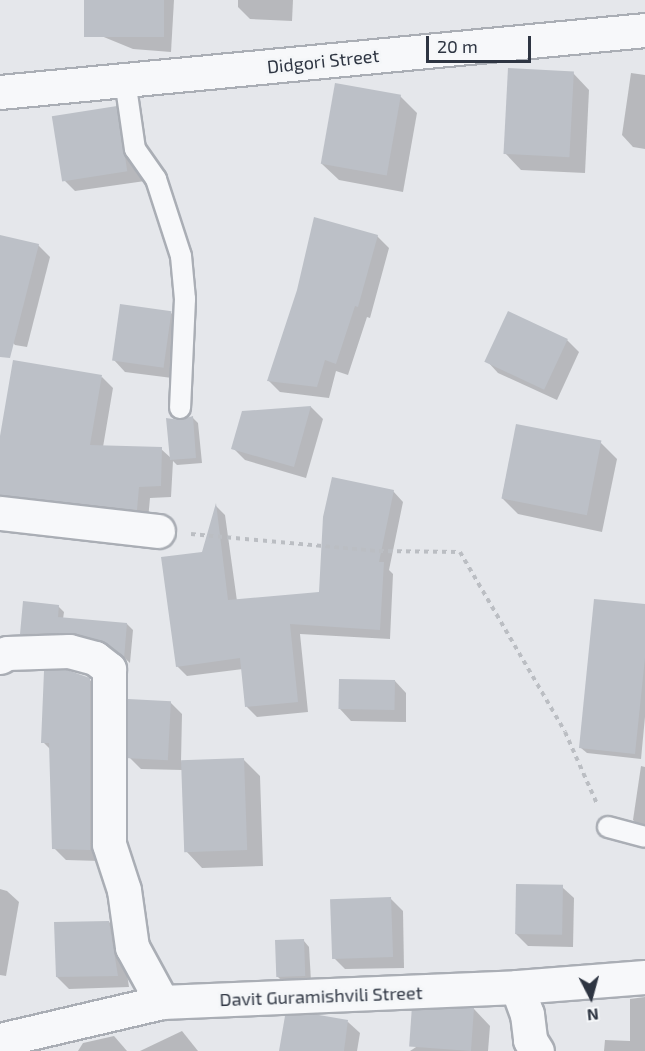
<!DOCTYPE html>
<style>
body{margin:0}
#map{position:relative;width:645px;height:1051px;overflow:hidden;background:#e5e7eb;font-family:"Exo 2",sans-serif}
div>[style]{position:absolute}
.shadow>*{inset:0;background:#0003}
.building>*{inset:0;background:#bcc0c7;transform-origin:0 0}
.path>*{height:4px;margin-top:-2px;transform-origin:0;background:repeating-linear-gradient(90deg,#bbbec3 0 4.5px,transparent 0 9px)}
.roads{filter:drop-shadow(2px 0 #aaaeb5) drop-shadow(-2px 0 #aaaeb5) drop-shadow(0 2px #aaaeb5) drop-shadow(0 -2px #aaaeb5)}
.service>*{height:20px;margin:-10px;padding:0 10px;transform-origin:10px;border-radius:10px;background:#f7f8fa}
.minor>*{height:33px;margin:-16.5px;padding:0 16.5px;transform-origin:16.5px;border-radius:16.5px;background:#f7f8fa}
.tertiary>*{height:33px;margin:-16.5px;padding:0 16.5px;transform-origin:16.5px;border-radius:16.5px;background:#f7f8fa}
span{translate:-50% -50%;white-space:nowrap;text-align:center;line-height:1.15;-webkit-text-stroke:5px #f4f6f8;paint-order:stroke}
.street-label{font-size:18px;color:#2e3542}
.north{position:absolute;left:561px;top:967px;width:60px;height:60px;-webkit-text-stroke:4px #f4f6f8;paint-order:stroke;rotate:174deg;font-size:16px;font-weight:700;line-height:24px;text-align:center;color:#2e3542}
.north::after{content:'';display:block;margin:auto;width:21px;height:27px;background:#2e3542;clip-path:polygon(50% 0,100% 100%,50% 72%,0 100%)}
.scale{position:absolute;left:426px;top:36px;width:105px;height:27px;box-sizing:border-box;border:3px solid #2e3542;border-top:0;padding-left:8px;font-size:18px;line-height:21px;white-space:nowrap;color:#2e3542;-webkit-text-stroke:4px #f4f6f8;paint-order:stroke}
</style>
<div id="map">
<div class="shadow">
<i style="clip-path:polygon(85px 0,174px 0,171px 52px,133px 49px,94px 33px)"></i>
<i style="clip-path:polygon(238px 0,293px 0,292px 21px,250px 19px,238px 7px)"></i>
<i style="clip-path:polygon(573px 73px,589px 90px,585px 173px,521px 170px,505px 153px)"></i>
<i style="clip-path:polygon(631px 73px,645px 75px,645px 149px,633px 147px,622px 135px)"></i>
<i style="clip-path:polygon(400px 96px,417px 113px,403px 192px,339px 180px,322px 164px)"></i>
<i style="clip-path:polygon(123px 153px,145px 181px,75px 191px,63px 179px)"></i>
<i style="clip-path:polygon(377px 236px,389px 248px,370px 318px,367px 317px,348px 375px,336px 371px,329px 398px,280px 392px,268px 380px)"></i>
<i style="clip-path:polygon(38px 245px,50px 257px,27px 347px,15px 345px,3px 333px)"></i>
<i style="clip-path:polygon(172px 313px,184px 325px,180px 379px,125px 372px,114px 360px)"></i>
<i style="clip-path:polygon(567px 340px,579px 352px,557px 400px,498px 373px,487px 361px)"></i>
<i style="clip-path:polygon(102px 377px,113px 388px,103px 447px,161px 449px,171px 458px,180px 421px,192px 417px,198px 423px,202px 463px,177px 465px,173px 461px,171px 497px,150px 498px,148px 520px,44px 508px,33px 497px,0 483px,0 445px)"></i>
<i style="clip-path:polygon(311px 407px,323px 419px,306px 478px,245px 460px,233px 448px,243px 413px)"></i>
<i style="clip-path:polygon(517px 425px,601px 443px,617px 459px,602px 532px,518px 514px,502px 498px)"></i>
<i style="clip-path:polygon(393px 491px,403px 502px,389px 570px,393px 574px,390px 639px,300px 634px,308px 712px,257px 717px,247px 707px,243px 669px,187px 676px,177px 666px,216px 506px,225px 515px,237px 601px,320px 593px)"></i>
<i style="clip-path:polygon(58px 606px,64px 612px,63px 619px,127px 624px,133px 630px,130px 663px,114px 648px,81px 638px,28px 639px,22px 633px)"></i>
<i style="clip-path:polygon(645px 606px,645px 717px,641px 759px,587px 753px,581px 748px)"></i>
<i style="clip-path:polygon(89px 679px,102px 692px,101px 861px,66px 860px,54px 848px,51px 750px,43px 742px)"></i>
<i style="clip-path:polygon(395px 681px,406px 693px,406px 722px,351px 721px,340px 709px)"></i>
<i style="clip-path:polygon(170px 702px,182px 714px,181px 762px,243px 759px,260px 776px,263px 866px,202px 868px,186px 851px,182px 770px,141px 769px,129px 757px)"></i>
<i style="clip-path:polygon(641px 766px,645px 767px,645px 832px,633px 820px)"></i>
<i style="clip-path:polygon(562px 887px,574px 898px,573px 947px,528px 946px,516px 934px)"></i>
<i style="clip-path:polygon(0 889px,7px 891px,19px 902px,6px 976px,0 975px)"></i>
<i style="clip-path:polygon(391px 899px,403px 911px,404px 968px,345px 969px,333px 957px)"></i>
<i style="clip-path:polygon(109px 922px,121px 934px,129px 987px,69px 989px,57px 977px)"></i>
<i style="clip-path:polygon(304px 941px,309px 947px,311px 981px,283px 982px,277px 976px)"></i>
<i style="clip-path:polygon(645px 997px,645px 1051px,604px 1051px,605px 1040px,630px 1041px,630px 999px)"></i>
<i style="clip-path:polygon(474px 1009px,490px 1026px,488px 1051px,410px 1051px)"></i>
<i style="clip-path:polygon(348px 1022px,360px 1033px,357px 1051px,281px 1051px)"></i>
<i style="clip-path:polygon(182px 1031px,198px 1051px,140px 1051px)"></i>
<i style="clip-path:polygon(114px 1036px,127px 1051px,78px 1051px,83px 1043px)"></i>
</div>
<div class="building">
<i style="left:84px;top:0;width:80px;height:37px"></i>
<i style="left:508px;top:68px;width:66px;height:86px;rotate:3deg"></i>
<i style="left:335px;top:83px;width:67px;height:82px;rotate:10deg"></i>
<i style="left:117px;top:106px;width:66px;height:66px;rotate:81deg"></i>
<i style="clip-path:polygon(314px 217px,378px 235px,358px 307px,355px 306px,336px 364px,325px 360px,317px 387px,267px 381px,297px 290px)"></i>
<i style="clip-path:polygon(0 235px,39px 244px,10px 358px,0 357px)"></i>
<i style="left:120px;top:304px;width:52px;height:57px;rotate:8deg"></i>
<i style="left:508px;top:311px;width:66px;height:56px;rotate:25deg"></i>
<i style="clip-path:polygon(13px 360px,102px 375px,90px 445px,162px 447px,161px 486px,139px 487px,137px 510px,0 495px,0 436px)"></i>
<i style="clip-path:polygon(311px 406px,294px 467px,231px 449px,242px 411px)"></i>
<i style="clip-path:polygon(193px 416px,196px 458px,170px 460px,166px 418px,180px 420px)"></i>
<i style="left:516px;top:424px;width:87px;height:76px;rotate:11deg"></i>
<i style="clip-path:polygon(332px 477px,394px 490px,379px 562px,384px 562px,380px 630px,290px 624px,298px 702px,245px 707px,240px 658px,176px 667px,161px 557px,202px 552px,216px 503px,228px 600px,319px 592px,323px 517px)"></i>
<i style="clip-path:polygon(594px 599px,645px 604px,645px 658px,635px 754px,579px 748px)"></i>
<i style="clip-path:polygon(23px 601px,59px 605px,58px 617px,127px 623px,124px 659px,106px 643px,74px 633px,20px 634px)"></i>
<i style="clip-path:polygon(67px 670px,90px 678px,90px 850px,52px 849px,49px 743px,41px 743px,44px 671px)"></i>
<i style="left:339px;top:679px;width:56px;height:30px;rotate:1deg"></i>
<i style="left:128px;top:699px;width:43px;height:59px;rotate:3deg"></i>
<i style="left:244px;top:758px;width:92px;height:63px;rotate:88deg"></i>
<i style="left:516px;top:884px;width:47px;height:50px;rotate:1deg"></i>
<i style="left:391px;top:897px;width:60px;height:61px;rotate:88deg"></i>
<i style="clip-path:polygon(109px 921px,118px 976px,56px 977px,54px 922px)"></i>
<i style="left:304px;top:939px;width:37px;height:29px;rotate:88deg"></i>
<i style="left:474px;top:1008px;width:43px;height:62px;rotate:94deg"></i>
<i style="clip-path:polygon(313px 1014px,348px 1020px,344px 1051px,279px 1051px,285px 1016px)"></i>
</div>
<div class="path">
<i style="left:191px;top:534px;width:189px;rotate:5.2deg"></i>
<i style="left:379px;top:551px;width:81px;rotate:0.7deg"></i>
<i style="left:460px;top:552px;width:208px;rotate:59.7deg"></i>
<i style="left:565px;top:732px;width:79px;rotate:66deg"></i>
</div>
<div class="roads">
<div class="service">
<i style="left:125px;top:80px;width:70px;rotate:81.8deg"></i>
<i style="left:135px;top:149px;width:37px;rotate:55deg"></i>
<i style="left:156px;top:179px;width:81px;rotate:72deg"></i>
<i style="left:181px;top:256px;width:43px;rotate:84.7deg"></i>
<i style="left:185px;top:299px;width:109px;rotate:92.6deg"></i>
<i style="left:608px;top:827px;width:38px;rotate:15deg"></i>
</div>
<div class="minor">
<i style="left:0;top:513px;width:159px;rotate:6.5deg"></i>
<i style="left:0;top:657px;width:8px;rotate:-30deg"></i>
<i style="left:7px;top:653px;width:62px;rotate:-1.8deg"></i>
<i style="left:69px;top:651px;width:27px;rotate:15deg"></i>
<i style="left:95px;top:658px;width:18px;rotate:38deg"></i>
<i style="left:109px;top:669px;width:175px;rotate:90deg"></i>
<i style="left:109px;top:844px;width:48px;rotate:71.9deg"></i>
<i style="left:124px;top:890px;width:58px;rotate:82deg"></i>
<i style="left:132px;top:947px;width:63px;rotate:61.4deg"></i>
<i style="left:517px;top:987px;width:29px;rotate:70deg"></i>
<i style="left:527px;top:1014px;width:26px;rotate:83deg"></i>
<i style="left:530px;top:1040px;width:13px;rotate:58deg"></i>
<i style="left:0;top:1040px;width:166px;rotate:-13.2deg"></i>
<i style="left:162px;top:1002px;width:355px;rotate:-2.4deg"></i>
<i style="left:517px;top:987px;width:128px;rotate:-4.5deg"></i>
</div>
<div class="tertiary">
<i style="left:0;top:92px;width:648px;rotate:-5.49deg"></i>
</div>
</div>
<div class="street-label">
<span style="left:323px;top:61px;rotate:-6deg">Didgori Street</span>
<span style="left:321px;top:996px;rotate:-2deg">Davit Guramishvili Street</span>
</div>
<div class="north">N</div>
<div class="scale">20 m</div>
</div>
